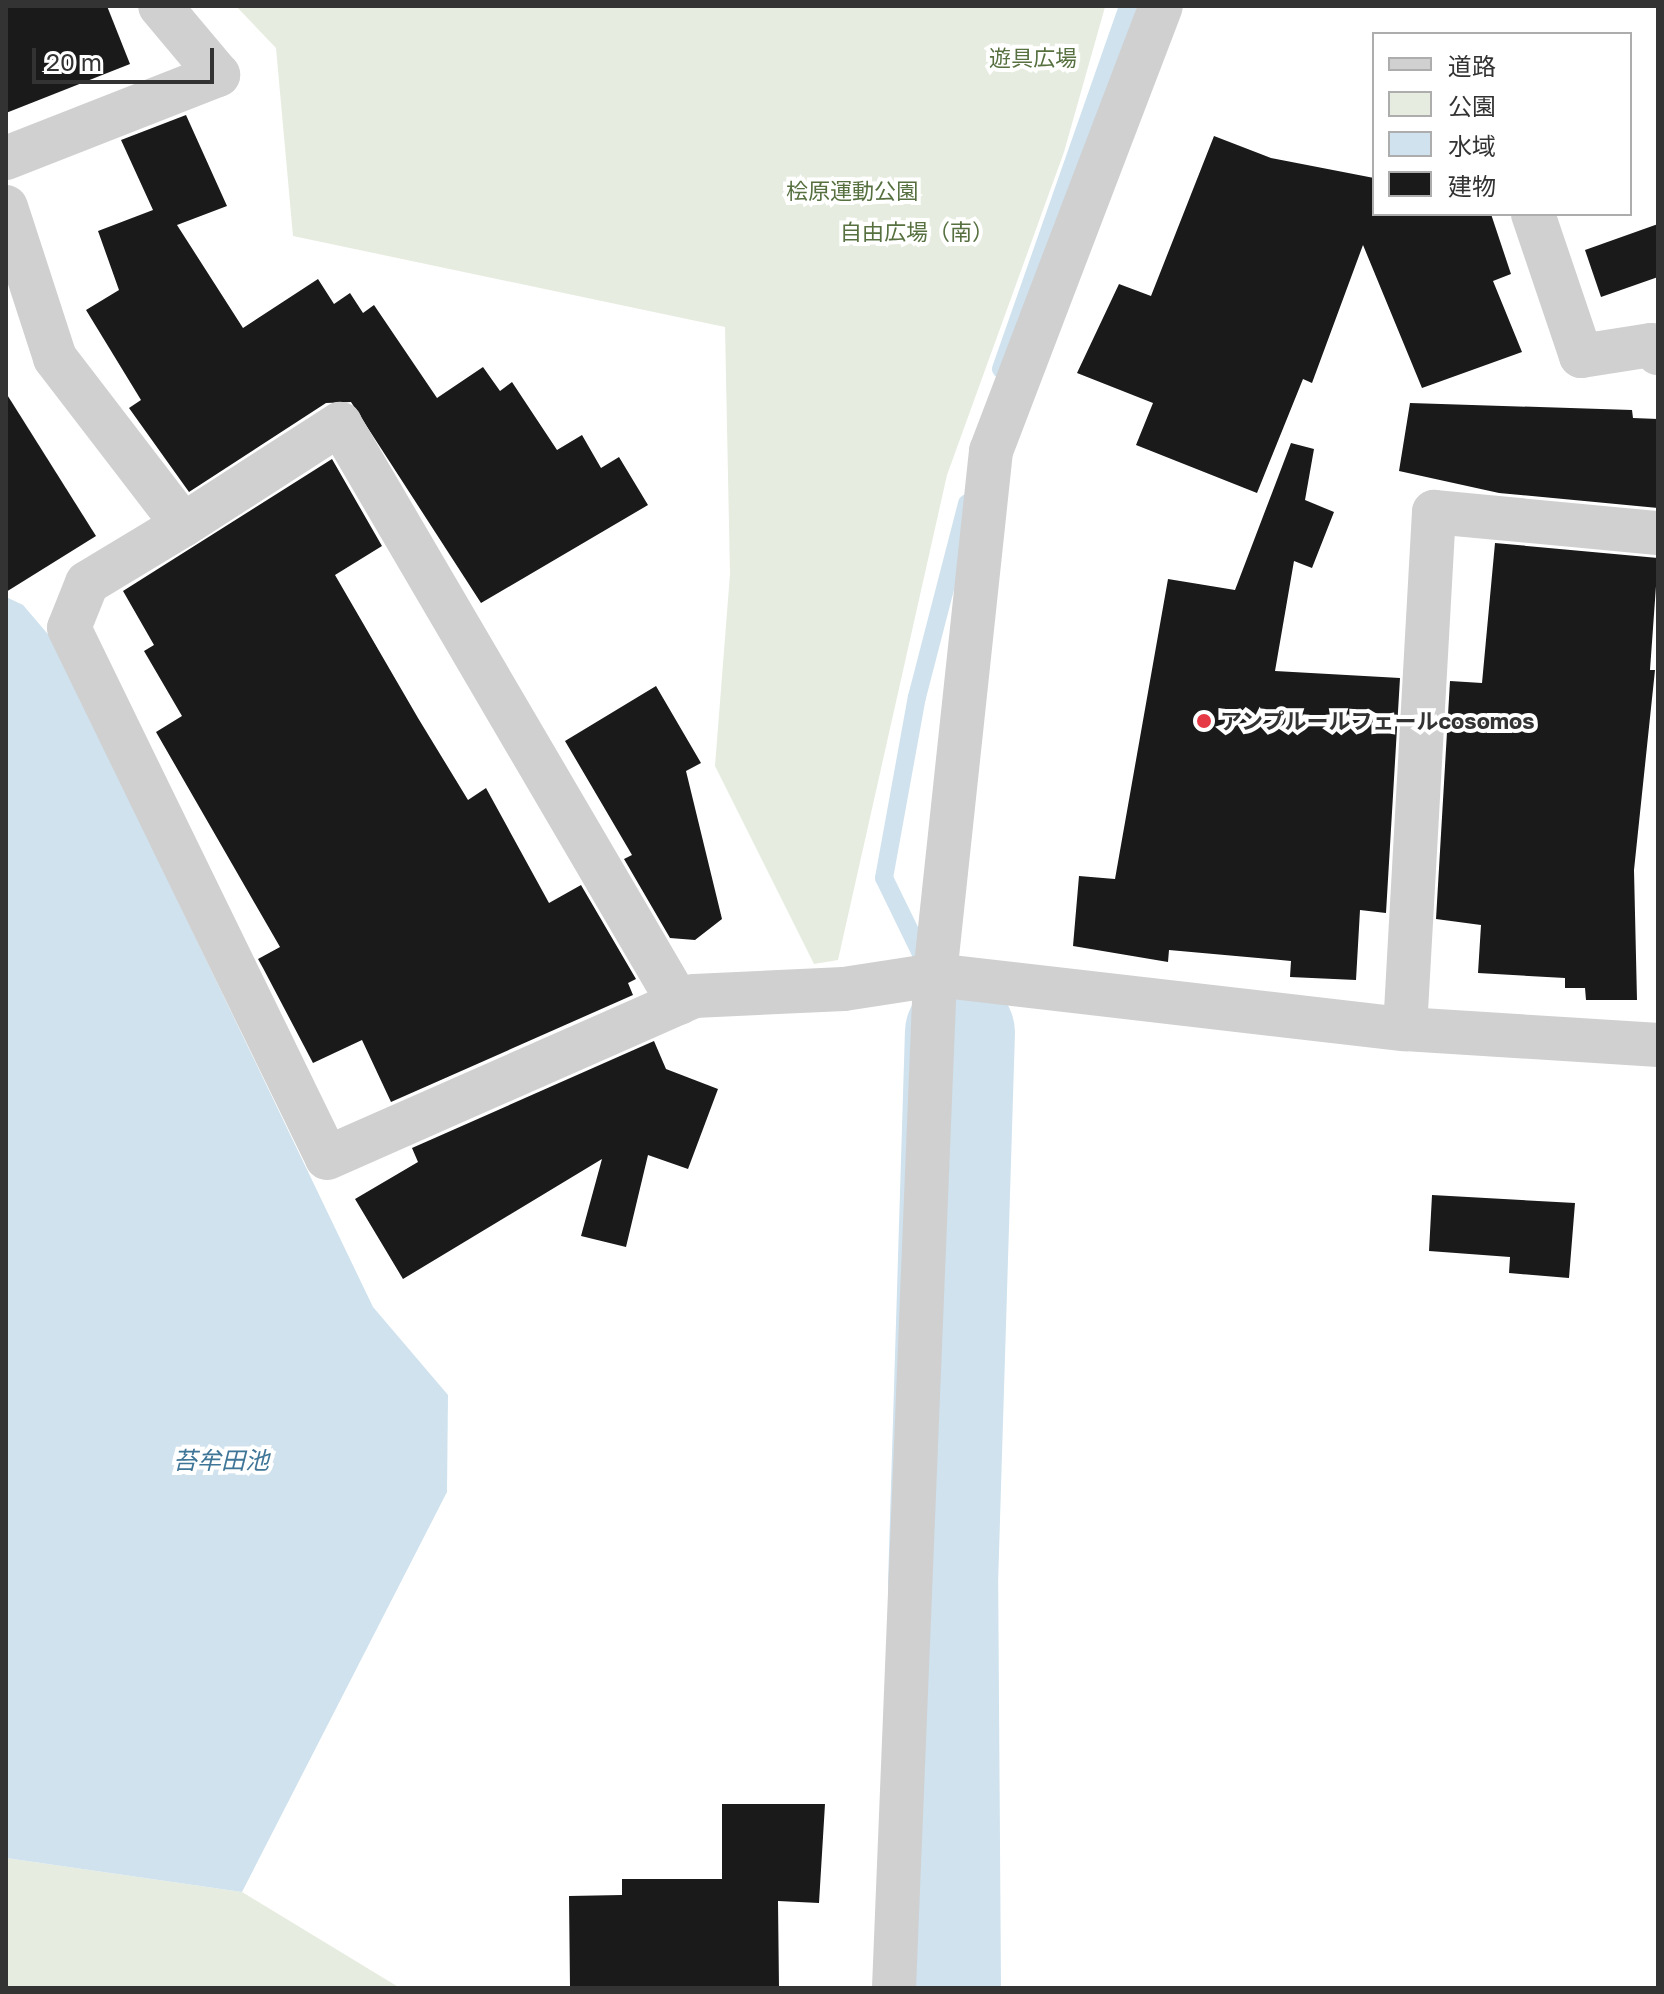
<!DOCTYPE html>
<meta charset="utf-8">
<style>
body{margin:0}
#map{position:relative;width:1664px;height:1994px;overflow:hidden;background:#fff;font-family:"Golos Text","Noto Sans JP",sans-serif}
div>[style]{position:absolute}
.green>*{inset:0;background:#e6ecdf}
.water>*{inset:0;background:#cfe2ee}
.stream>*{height:18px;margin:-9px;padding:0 9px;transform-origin:9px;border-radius:9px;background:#cfe2ee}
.river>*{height:110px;margin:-55px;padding:0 55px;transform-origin:55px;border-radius:55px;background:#cfe2ee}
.building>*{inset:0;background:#1a1a1a}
.street>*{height:44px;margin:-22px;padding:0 22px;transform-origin:22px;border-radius:22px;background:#d0d0d0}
.dots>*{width:22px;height:22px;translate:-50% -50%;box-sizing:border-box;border:4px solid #fff;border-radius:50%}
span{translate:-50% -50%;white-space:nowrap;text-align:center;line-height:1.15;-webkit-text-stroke:8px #fff;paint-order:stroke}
.park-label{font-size:22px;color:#56703f}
.poi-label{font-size:22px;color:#333;font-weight:700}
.left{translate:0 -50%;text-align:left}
.water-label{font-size:24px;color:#3f7597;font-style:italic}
.frame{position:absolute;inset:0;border:8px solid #333;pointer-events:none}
.legend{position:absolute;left:1372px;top:32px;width:260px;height:184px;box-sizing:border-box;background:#fff;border:2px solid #adadad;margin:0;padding:10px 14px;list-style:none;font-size:24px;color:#333}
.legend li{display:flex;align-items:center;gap:16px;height:40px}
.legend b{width:40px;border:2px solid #adadad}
.scale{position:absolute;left:32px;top:48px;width:182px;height:36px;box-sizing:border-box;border:4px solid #333;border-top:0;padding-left:10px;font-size:24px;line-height:28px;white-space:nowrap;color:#333;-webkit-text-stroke:6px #fff;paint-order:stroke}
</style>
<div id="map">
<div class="green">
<i style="clip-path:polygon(236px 6px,1105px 7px,1064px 152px,947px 475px,838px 960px,814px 964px,715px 766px,730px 574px,725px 327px,293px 236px,276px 48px)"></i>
<i style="clip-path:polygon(6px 1858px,242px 1892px,400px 1988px,6px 1988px)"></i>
</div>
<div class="water">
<i style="clip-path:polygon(6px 597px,23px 605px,52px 639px,373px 1307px,448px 1395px,447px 1492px,242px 1892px,6px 1858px)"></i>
</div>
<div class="stream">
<i style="left:1001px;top:369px;width:385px;rotate:-70.7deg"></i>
<i style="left:927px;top:966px;width:98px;rotate:-116deg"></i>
<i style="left:884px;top:878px;width:184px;rotate:-79.7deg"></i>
<i style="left:917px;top:697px;width:200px;rotate:-75.5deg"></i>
<i style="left:946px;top:1003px;width:32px;rotate:64deg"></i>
</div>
<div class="river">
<i style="left:946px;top:1988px;width:404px;rotate:-90.4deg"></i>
<i style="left:943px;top:1584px;width:552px;rotate:-88.24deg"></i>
</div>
<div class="building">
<i style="clip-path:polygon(6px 6px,107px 6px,130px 64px,6px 113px)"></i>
<i style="clip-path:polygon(186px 115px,227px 206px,177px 225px,243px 328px,318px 279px,334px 304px,350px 293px,363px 313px,374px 305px,437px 398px,483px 367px,500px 391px,512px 382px,557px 450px,582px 435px,601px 468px,619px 457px,648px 505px,481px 603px,351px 402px,326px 403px,189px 492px,129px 408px,141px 400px,86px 310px,119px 290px,98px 231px,153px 210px,121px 140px)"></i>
<i style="clip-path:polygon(1214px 136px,1271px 158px,1374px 178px,1374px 214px,1491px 214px,1511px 274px,1493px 281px,1522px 352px,1422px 388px,1363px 245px,1312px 383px,1303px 379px,1257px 493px,1136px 445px,1153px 403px,1077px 373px,1119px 284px,1151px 296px)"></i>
<i style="clip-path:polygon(1658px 224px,1658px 277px,1601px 297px,1585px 250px)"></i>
<i style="clip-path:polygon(6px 393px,96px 536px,6px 592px)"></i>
<i style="clip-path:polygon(1410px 403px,1632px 410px,1633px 418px,1658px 419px,1658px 508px,1499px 493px,1399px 471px)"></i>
<i style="clip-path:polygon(1291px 443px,1314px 449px,1305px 500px,1334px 512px,1312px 568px,1294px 561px,1275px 671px,1400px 678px,1386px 913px,1360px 910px,1356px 980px,1290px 977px,1291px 961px,1169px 950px,1168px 962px,1073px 946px,1079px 876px,1115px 879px,1168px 579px,1235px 590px)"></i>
<i style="clip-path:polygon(332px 459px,382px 546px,335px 575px,418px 718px,468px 800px,486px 788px,549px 903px,581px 885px,636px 979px,628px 983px,633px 995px,391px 1102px,362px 1040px,313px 1063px,263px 968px,258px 959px,280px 947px,156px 732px,182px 716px,144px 651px,154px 645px,123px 591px)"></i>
<i style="clip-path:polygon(1495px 543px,1658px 558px,1650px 670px,1655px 670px,1634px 870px,1637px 1000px,1586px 1000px,1585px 988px,1565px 988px,1565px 978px,1478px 973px,1481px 925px,1436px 919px,1450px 681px,1482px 683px)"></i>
<i style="clip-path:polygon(656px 686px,701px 763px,686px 771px,722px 919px,695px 940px,670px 938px,624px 859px,632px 855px,565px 741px)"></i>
<i style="clip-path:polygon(654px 1041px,666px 1069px,718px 1089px,688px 1169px,648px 1155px,626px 1247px,581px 1236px,602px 1159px,403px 1279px,355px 1199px,418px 1162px,412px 1148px)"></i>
<i style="clip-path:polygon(1432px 1195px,1575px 1203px,1569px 1278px,1509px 1273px,1510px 1257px,1429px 1251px)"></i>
<i style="clip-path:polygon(722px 1804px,825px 1804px,819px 1903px,778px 1901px,779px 1988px,570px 1988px,569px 1896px,622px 1895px,622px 1879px,722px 1879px)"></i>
</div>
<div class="street">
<i style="left:6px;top:158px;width:228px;rotate:-21.4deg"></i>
<i style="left:218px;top:75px;width:90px;rotate:-130deg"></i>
<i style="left:6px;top:207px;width:159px;rotate:72deg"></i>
<i style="left:55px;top:358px;width:210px;rotate:52.5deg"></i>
<i style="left:183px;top:525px;width:112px;rotate:148.9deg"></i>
<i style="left:87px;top:583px;width:48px;rotate:111.8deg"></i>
<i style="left:69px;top:628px;width:589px;rotate:64.04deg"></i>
<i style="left:327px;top:1158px;width:401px;rotate:-23.8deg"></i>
<i style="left:694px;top:996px;width:150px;rotate:-2.7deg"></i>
<i style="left:844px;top:989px;width:92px;rotate:-8.7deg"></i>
<i style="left:935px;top:975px;width:473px;rotate:6.6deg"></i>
<i style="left:1405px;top:1029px;width:254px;rotate:3.6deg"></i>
<i style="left:1533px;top:214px;width:150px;rotate:71.3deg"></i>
<i style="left:1581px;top:356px;width:71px;rotate:-8.9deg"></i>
<i style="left:1651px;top:345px;width:11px;rotate:49deg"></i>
<i style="left:183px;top:525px;width:187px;rotate:-32.8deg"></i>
<i style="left:340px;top:424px;width:671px;rotate:59.65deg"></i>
<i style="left:1405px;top:1029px;width:518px;rotate:-86.79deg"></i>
<i style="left:1434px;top:512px;width:225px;rotate:5.4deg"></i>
<i style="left:894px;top:1988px;width:1014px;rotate:-87.68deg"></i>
<i style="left:935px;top:975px;width:527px;rotate:-83.9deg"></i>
<i style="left:991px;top:451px;width:476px;rotate:-69.1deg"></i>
</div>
<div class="dots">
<i style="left:1204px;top:721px;background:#e63946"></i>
</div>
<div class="park-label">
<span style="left:1033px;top:58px">遊具広場</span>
<span style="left:852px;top:191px">桧原運動公園</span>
<span style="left:917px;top:232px">自由広場（南）</span>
</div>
<div class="poi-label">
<span class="left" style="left:1220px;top:721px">アンプルールフェールcosomos</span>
</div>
<div class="water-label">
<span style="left:221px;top:1460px">苔牟田池</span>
</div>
<div class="frame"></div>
<ul class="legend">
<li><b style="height:10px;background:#d0d0d0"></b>道路</li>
<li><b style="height:22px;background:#e6ecdf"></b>公園</li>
<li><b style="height:22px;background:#cfe2ee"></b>水域</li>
<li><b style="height:22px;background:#1a1a1a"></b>建物</li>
</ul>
<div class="scale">20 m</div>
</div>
